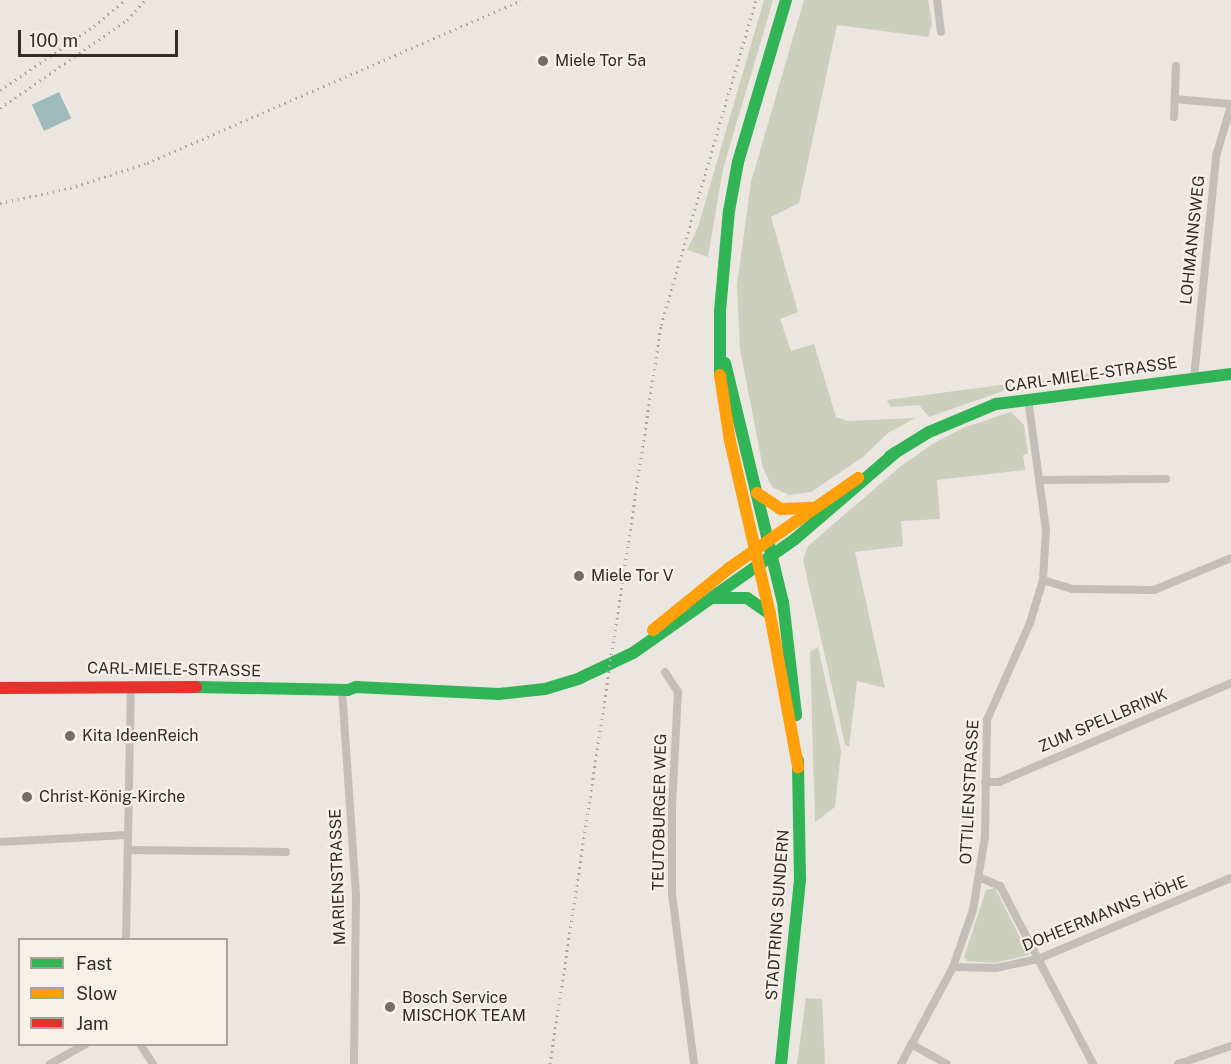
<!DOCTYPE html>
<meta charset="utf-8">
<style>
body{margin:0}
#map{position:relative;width:1231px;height:1064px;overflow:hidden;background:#ebe6e0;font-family:"Public Sans",sans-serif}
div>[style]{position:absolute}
.green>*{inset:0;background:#cccfbc}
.water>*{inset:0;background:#9fbaba;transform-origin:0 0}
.street>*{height:8px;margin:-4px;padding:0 4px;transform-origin:4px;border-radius:4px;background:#c4beba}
.fast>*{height:12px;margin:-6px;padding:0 6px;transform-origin:6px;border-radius:6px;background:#30b455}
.slow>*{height:12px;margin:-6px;padding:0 6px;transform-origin:6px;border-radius:6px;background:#ff9f0a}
.jam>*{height:12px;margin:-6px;padding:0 6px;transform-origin:6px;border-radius:6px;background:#e5322d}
.rail>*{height:3px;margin-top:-1.5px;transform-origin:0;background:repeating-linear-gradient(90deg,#aca7a4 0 1.5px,transparent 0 6px)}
.dots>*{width:16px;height:16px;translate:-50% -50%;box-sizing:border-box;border:3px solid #f7f0e8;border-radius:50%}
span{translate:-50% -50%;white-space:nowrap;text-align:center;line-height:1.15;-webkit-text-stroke:4.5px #f7f0e8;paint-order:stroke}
.poi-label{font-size:16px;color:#342c28}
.left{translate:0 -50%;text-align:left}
.street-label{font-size:16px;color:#342c28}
.legend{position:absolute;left:18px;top:938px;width:210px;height:108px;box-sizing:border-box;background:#f7f0e8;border:2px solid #a9a29b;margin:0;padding:8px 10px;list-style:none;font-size:18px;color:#342c28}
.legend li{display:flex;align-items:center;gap:12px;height:30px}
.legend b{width:30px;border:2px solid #a9a29b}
.scale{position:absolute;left:18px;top:30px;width:160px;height:27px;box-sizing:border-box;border:3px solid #342c28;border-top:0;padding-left:8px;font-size:18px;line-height:21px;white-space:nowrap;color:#342c28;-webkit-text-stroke:4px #f7f0e8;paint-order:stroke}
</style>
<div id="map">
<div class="green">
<i style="clip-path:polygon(764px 0,773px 0,723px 169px,708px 257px,687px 250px,698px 227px)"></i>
<i style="clip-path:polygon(804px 0,928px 0,932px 23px,928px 37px,837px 25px,799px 203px,771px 217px,798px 312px,780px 319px,791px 351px,814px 344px,836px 417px,848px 421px,915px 418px,888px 433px,863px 457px,811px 492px,789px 495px,772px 487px,763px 468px,740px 349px,737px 285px,751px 182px)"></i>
<i style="clip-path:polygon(1130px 368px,1130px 372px,1020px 385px,929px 417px,919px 405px,890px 407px,887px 400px)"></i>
<i style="clip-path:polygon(1011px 412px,1024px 425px,1028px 454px,1023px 455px,1025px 470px,937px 480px,940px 519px,901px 521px,903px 546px,855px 552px,885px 688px,857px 681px,849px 747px,845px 744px,803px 560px,808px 546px,901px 466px,934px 443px,963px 428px)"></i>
<i style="clip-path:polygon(818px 647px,841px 751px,835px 807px,815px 822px,810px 652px)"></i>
<i style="clip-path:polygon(995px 888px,1029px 955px,995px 963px,967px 961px,964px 957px,986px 890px)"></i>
<i style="clip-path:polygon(806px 998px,822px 999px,825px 1064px,797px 1064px)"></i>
</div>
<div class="water">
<i style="left:59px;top:92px;width:29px;height:30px;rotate:65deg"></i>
</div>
<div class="street">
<i style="left:937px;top:0;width:32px;rotate:83deg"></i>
<i style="left:1175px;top:99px;width:56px;rotate:5.1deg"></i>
<i style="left:1174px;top:117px;width:51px;rotate:-87.8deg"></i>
<i style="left:1194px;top:378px;width:223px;rotate:-84.3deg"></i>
<i style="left:1216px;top:156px;width:52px;rotate:-73.3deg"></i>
<i style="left:1040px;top:480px;width:126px;rotate:-0.5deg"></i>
<i style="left:1043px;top:580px;width:31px;rotate:17deg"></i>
<i style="left:1073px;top:589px;width:81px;rotate:0.7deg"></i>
<i style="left:1154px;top:590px;width:83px;rotate:-22.6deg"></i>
<i style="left:665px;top:672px;width:24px;rotate:57deg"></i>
<i style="left:678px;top:692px;width:115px;rotate:93deg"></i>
<i style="left:672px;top:807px;width:87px;rotate:90deg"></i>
<i style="left:672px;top:894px;width:171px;rotate:82.6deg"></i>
<i style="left:342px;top:690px;width:206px;rotate:86.1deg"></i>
<i style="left:356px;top:896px;width:168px;rotate:90.7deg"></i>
<i style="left:985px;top:782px;width:14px"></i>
<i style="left:999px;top:782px;width:252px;rotate:-23.1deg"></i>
<i style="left:0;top:842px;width:127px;rotate:-3.2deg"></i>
<i style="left:128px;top:850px;width:158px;rotate:0.7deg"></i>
<i style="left:981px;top:878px;width:21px;rotate:23deg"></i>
<i style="left:1000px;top:886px;width:201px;rotate:62.4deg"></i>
<i style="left:126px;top:940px;width:255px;rotate:-88.9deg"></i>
<i style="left:953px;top:967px;width:43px;rotate:1.3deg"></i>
<i style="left:996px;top:968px;width:43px;rotate:-12.1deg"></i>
<i style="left:1038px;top:959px;width:209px;rotate:-22.8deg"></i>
<i style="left:140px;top:1044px;width:24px;rotate:57deg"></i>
<i style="left:911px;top:1044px;width:41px;rotate:29.1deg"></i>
<i style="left:50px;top:1064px;width:41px;rotate:-29.1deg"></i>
<i style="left:901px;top:1064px;width:110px;rotate:-61.8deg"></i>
<i style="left:953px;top:967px;width:60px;rotate:-70.7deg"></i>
<i style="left:973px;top:910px;width:74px;rotate:-80.7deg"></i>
<i style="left:985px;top:837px;width:117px;rotate:-89deg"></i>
<i style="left:987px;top:720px;width:106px;rotate:-66.1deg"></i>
<i style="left:1030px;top:623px;width:45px;rotate:-73.2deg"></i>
<i style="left:1043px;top:580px;width:50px;rotate:-86.6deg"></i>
<i style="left:1046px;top:530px;width:133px;rotate:-97.8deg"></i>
<i style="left:1178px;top:1064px;width:56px;rotate:-18.8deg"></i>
</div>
<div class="fast">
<i style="left:725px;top:363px;width:246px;rotate:76.4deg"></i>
<i style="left:783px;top:602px;width:114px;rotate:83.4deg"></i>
<i style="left:720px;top:375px;width:64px;rotate:-90deg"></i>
<i style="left:720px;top:311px;width:100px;rotate:-84.9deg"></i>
<i style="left:729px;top:211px;width:50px;rotate:-79.6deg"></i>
<i style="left:738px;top:162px;width:169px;rotate:-73.5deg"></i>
<i style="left:890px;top:456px;width:46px;rotate:-31.6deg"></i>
<i style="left:929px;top:432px;width:73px;rotate:-22.7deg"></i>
<i style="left:996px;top:404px;width:237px;rotate:-7.3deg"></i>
<i style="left:714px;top:598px;width:33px"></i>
<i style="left:747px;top:598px;width:28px;rotate:35deg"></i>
<i style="left:196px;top:687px;width:152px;rotate:1.1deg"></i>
<i style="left:348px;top:690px;width:9px;rotate:-21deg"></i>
<i style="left:356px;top:687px;width:143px;rotate:2.8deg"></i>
<i style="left:499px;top:694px;width:46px;rotate:-6.2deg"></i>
<i style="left:545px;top:689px;width:37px;rotate:-17deg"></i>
<i style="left:580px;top:678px;width:59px;rotate:-25.3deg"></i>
<i style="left:633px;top:653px;width:198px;rotate:-35.1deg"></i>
<i style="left:795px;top:539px;width:132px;rotate:-40.7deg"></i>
<i style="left:781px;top:1064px;width:186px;rotate:-84.1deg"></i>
<i style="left:800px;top:879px;width:119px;rotate:-91deg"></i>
</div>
<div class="slow">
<i style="left:720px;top:375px;width:67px;rotate:81.4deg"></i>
<i style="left:730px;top:441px;width:178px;rotate:77deg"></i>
<i style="left:770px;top:614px;width:156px;rotate:79.6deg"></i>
<i style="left:757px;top:493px;width:29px;rotate:34deg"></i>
<i style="left:781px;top:509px;width:33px;rotate:-2deg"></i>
<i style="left:653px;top:630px;width:97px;rotate:-39.1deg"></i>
<i style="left:728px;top:569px;width:159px;rotate:-35deg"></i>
</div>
<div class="jam">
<i style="left:0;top:688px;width:196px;rotate:-0.3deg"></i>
</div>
<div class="rail">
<i style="left:0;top:90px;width:114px;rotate:-34.2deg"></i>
<i style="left:94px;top:26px;width:40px;rotate:-40deg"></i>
<i style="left:0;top:108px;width:155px;rotate:-34.7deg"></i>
<i style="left:127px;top:20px;width:27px;rotate:-48deg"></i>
<i style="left:0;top:203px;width:72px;rotate:-12.1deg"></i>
<i style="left:70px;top:188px;width:81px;rotate:-18deg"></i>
<i style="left:147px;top:163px;width:408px;rotate:-23.5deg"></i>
<i style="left:550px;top:1064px;width:747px;rotate:-81.46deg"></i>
<i style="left:661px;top:325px;width:339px;rotate:-73.7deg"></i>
</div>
<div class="dots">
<i style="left:543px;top:61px;background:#746d68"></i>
<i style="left:579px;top:576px;background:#746d68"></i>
<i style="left:70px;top:736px;background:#746d68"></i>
<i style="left:27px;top:797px;background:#746d68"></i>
<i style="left:390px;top:1007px;background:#746d68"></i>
</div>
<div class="poi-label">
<span class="left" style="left:555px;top:61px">Miele Tor 5a</span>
<span class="left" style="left:591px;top:576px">Miele Tor V</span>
<span class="left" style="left:82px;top:736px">Kita IdeenReich</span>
<span class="left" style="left:39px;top:797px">Christ-König-Kirche</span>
<span class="left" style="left:402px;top:1007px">Bosch Service<br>MISCHOK TEAM</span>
</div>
<div class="street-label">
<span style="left:1193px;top:240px;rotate:-84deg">LOHMANNSWEG</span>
<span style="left:1091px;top:375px;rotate:-8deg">CARL-MIELE-STRASSE</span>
<span style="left:174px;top:670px;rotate:1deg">CARL-MIELE-STRASSE</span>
<span style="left:1103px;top:721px;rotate:-23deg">ZUM SPELLBRINK</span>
<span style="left:970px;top:792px;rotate:-87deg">OTTILIENSTRASSE</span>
<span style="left:660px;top:812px;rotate:-89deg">TEUTOBURGER WEG</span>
<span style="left:338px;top:877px;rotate:-92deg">MARIENSTRASSE</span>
<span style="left:1105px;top:914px;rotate:-22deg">DOHEERMANNS HÖHE</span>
<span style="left:778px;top:915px;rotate:-86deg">STADTRING SUNDERN</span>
</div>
<ul class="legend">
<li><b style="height:8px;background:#30b455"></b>Fast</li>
<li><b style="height:8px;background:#ff9f0a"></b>Slow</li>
<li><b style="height:8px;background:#e5322d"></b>Jam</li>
</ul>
<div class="scale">100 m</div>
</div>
